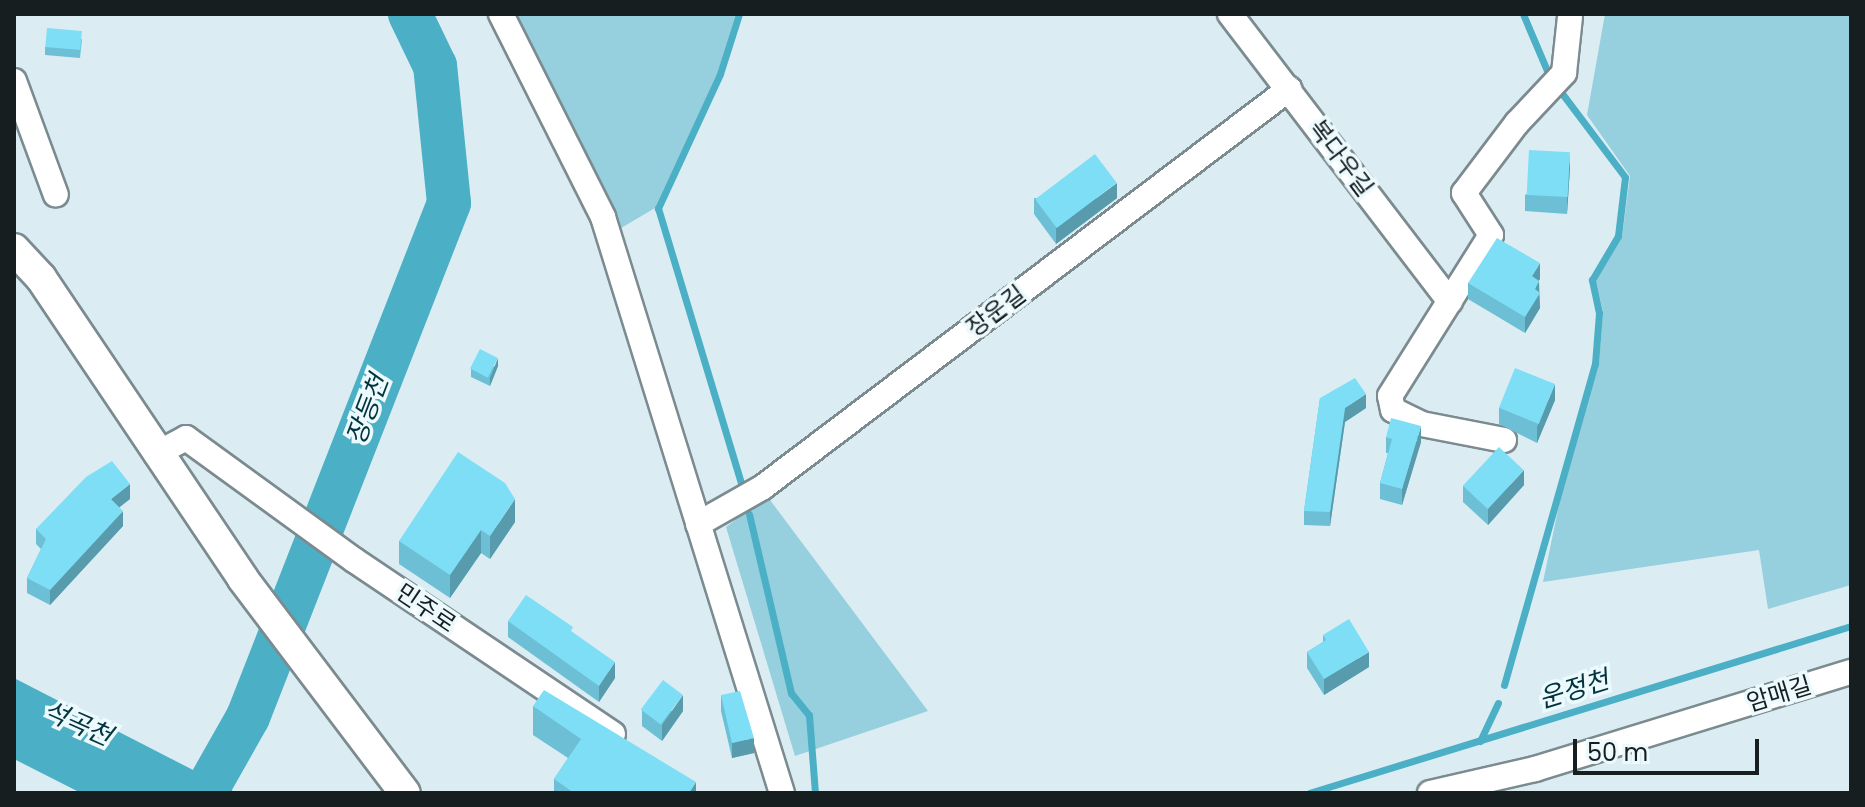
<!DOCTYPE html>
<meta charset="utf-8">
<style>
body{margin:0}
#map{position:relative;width:1865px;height:807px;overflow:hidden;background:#dbedf2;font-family:Poppins,"Noto Sans KR",sans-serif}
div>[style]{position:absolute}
.green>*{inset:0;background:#96cfdd}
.water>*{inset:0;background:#4bafc6}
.stream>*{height:7px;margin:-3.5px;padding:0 3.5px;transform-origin:3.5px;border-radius:3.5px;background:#4bafc6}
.river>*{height:44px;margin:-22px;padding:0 22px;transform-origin:22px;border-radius:22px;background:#4bafc6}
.roads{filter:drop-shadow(2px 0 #7b8b90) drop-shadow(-2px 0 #7b8b90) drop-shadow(0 2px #7b8b90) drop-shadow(0 -2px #7b8b90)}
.minor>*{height:24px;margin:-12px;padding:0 12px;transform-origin:12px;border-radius:12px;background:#fff}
.major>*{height:30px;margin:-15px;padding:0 15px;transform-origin:15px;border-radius:15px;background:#fff}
.wall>*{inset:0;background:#6cbfd4}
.shaded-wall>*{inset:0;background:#589bac}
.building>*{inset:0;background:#7ddef6;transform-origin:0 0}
span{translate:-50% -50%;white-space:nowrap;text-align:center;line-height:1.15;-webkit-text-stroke:7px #ecfafe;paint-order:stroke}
.street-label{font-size:24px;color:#171e20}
.water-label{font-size:26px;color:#03343e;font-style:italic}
.frame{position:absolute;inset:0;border:16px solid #171e20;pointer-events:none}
.scale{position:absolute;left:1573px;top:739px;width:186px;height:36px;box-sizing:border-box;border:4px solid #171e20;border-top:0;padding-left:10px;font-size:24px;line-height:28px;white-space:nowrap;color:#171e20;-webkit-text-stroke:6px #ecfafe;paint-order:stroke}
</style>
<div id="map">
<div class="green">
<i style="clip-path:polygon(510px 14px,736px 14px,718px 72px,655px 208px,616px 231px)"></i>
<i style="clip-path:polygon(1605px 14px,1851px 14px,1851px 585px,1768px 609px,1759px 550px,1543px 582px,1566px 471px,1599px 364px,1603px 312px,1596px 281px,1622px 237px,1630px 176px,1587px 115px)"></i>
<i style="clip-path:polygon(767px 496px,928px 711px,795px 756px,726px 527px)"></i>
</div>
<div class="water">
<i style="clip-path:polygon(14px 678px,232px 790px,233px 793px,81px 793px,14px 759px)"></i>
</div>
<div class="stream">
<i style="left:739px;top:14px;width:63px;rotate:107.6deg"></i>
<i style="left:720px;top:74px;width:148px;rotate:114.8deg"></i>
<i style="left:658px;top:208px;width:290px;rotate:73.2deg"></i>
<i style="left:1523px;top:14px;width:64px;rotate:67deg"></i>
<i style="left:749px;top:514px;width:184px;rotate:76.8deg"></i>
<i style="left:791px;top:693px;width:28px;rotate:51deg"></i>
<i style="left:809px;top:715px;width:78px;rotate:85.6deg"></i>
<i style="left:1504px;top:685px;width:334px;rotate:-74.2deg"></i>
<i style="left:1595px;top:364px;width:51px;rotate:-85.5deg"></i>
<i style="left:1599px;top:313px;width:34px;rotate:-102deg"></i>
<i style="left:1592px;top:280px;width:51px;rotate:-59.4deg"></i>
<i style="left:1618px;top:236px;width:59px;rotate:-83.2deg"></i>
<i style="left:1625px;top:177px;width:106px;rotate:-127deg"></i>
<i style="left:1480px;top:741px;width:42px;rotate:-64.7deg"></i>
<i style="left:1309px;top:793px;width:567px;rotate:-17.13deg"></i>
</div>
<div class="river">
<i style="left:205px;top:793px;width:87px;rotate:-60.5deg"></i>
<i style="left:248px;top:717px;width:552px;rotate:-68.64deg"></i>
<i style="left:449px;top:203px;width:138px;rotate:-95.8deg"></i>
<i style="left:435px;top:66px;width:58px;rotate:-115.7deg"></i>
</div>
<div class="roads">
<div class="minor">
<i style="left:501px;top:14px;width:227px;rotate:63.3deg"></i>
<i style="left:603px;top:217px;width:603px;rotate:72.74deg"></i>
<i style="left:1230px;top:14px;width:362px;rotate:52.6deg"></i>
<i style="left:14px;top:81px;width:121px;rotate:69.8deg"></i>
<i style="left:1504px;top:440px;width:84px;rotate:-169deg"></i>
<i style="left:1422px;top:424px;width:32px;rotate:-154deg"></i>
<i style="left:1393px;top:410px;width:14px;rotate:-102deg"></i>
<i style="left:1390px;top:396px;width:190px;rotate:-57.9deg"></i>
<i style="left:1491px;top:235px;width:50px;rotate:-122.7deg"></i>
<i style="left:1464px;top:193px;width:88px;rotate:-52.9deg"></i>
<i style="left:1517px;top:123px;width:69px;rotate:-46.8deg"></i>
<i style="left:1564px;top:73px;width:56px;rotate:-83.9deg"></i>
<i style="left:156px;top:454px;width:34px;rotate:-28deg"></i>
<i style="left:186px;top:438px;width:208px;rotate:36deg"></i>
<i style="left:354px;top:560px;width:312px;rotate:33.9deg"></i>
<i style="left:698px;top:524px;width:75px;rotate:-29.6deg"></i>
<i style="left:763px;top:487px;width:660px;rotate:-37.11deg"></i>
<i style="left:1430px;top:793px;width:108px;rotate:-12.9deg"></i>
<i style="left:1535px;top:769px;width:331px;rotate:-17.1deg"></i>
</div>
<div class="major">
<i style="left:14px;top:249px;width:40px;rotate:47deg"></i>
<i style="left:41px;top:278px;width:362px;rotate:56.1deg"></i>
<i style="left:243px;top:579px;width:268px;rotate:52.9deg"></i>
</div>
</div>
<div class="wall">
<i style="clip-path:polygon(82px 39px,80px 58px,45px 55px,45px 47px)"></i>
<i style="clip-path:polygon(1570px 168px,1567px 214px,1525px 211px,1525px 195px)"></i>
<i style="clip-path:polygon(1034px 198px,1117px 198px,1056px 244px,1034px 214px)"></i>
<i style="clip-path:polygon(1540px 279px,1538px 281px,1540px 308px,1525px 333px,1468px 299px,1468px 283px)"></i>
<i style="clip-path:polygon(498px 366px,490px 386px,471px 377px,471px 369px)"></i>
<i style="clip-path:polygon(1320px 398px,1366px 408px,1345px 422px,1330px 526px,1304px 525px,1304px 511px)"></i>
<i style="clip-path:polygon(1555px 400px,1537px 443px,1499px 424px,1499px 408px)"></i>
<i style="clip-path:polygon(1386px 437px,1421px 442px,1402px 505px,1380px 499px,1380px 483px,1388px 453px,1386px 453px)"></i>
<i style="clip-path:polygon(1524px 485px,1488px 525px,1463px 502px,1463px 486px)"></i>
<i style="clip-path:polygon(130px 499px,119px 507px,123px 526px,50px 605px,27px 593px,27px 578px,41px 549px,36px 544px,36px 529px)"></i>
<i style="clip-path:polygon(515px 522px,490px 559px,481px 553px,450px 598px,399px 564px,399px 541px)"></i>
<i style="clip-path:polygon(508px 621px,573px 633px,615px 678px,599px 702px,508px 637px)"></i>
<i style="clip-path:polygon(1323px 635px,1369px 667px,1324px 695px,1307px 668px,1307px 652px,1323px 642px)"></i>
<i style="clip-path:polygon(721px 695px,754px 753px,732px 758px,721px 711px)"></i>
<i style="clip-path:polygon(533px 706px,696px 793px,554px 793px,554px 779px,568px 758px,533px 735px)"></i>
<i style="clip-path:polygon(642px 710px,683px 711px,662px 741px,642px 726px)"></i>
</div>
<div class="shaded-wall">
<i style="clip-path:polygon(1570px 152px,1570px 168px,1567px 214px,1567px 198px)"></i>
<i style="clip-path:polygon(1117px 183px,1117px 198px,1056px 244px,1056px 228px)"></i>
<i style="clip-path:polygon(1540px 263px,1540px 279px,1532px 292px,1532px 276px)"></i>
<i style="clip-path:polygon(1539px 281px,1540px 308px,1525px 333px,1525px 317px,1535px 289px)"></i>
<i style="clip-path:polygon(498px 358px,498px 366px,490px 386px,490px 378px)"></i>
<i style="clip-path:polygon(1555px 384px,1555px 400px,1537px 443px,1537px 427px)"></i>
<i style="clip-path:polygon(1366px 394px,1366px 408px,1345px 422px,1330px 526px,1330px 512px,1345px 408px)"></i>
<i style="clip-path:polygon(1421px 426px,1421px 442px,1402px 505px,1402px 489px)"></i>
<i style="clip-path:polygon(1524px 470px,1524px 485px,1488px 525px,1488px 509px)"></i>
<i style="clip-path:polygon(130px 484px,130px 499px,111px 514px,111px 499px)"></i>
<i style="clip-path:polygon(515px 499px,515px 522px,490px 559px,490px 536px)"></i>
<i style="clip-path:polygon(123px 511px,123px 526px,50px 605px,50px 590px)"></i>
<i style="clip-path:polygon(481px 530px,481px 553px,450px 598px,450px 575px)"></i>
<i style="clip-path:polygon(1369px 652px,1369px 667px,1324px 695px,1324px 679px)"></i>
<i style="clip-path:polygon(615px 662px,615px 678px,599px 702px,599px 686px)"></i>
<i style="clip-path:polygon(683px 695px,683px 711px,662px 741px,662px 725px)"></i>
<i style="clip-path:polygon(754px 738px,754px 753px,732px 758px,732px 743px)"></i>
<i style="clip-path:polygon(696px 782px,696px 793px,689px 793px)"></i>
</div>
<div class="building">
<i style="left:47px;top:28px;width:35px;height:19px;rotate:5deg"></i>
<i style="left:1529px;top:150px;width:41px;height:45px;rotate:3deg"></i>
<i style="left:1095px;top:154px;width:36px;height:75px;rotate:53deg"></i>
<i style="clip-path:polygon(1497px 238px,1540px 263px,1532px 276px,1539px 281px,1535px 289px,1540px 293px,1525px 317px,1468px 283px)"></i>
<i style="left:480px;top:349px;width:20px;height:22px;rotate:27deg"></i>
<i style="left:1515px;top:368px;width:43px;height:43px;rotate:22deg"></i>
<i style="clip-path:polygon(1355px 378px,1366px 394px,1345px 408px,1330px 512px,1304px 511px,1320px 398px)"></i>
<i style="clip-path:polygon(1391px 418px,1421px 426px,1402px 489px,1380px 483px,1392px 439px,1386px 437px)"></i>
<i style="left:1499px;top:447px;width:34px;height:53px;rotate:43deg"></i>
<i style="clip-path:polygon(458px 452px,505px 483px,515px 499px,490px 536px,481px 530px,450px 575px,399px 541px)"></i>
<i style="clip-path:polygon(112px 461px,130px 484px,111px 499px,123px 511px,50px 590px,27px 578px,46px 539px,36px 529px,86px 477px)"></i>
<i style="clip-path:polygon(526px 595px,573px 627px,571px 631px,615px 662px,599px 686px,508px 621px)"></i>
<i style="clip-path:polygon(1349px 619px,1369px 652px,1324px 679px,1307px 652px,1326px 640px,1323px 635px)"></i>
<i style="left:663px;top:680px;width:25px;height:37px;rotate:37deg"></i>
<i style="clip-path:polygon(544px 690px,696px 782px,689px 793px,574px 793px,554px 779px,581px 739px,533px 706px)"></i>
<i style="clip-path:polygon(740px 691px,754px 738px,732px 743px,721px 695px)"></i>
</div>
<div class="street-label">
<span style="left:1341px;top:158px;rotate:53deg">복다우길</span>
<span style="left:996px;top:311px;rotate:-37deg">장운길</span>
<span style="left:426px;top:608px;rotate:34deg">민주로</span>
<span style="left:1779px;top:694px;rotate:-17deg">암매길</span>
</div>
<div class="water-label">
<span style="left:368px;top:410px;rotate:-69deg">장등천</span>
<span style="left:1574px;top:690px;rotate:-17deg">운정천</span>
<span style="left:77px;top:724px;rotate:24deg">석곡천</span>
</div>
<div class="frame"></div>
<div class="scale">50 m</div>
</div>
